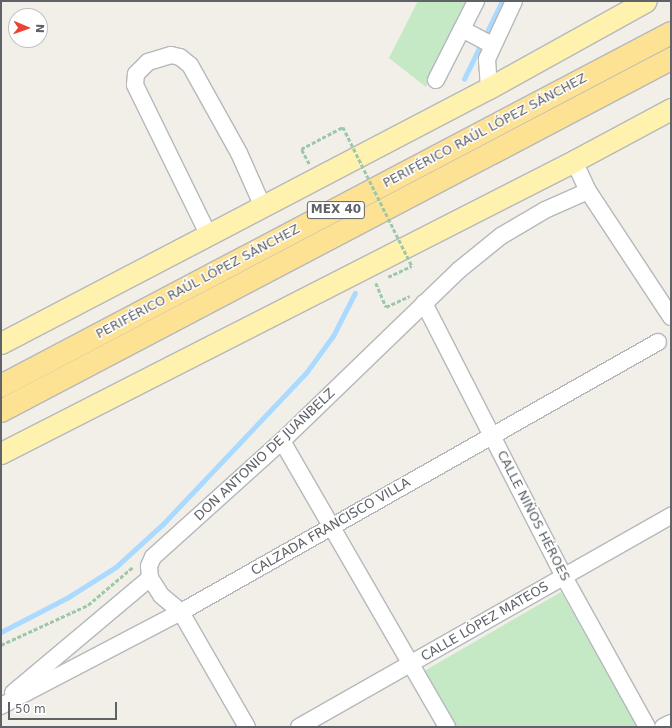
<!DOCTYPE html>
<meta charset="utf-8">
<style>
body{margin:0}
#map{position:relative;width:672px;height:728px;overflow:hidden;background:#f1efe8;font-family:"DejaVu Sans",sans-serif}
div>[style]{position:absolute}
.green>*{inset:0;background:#c5e8c5}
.stream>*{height:4.5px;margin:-2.25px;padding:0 2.25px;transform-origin:2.25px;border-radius:2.25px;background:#aadaff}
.path>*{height:2.5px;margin-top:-1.25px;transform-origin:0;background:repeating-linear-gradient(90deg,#9cc7a9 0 4px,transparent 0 6px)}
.roads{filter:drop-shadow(1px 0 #b5b8bc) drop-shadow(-1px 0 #b5b8bc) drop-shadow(0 1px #b5b8bc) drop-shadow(0 -1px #b5b8bc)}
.minor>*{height:16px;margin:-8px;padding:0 8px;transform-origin:8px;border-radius:8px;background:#fff}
.major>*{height:21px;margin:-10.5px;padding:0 10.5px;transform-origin:10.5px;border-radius:10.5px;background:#fff2af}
.highway>*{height:22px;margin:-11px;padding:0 11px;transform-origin:11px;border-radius:11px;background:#fde293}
.path-bridge>*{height:2.5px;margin-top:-1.25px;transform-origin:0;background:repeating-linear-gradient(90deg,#9cc7a9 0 4px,transparent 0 6px)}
span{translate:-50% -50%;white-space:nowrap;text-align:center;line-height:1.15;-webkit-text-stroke:3px #fff;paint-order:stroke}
.shield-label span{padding:1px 3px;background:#fff;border:1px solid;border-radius:3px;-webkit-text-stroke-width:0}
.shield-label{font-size:12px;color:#5f6368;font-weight:700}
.street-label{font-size:13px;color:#5f6368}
.frame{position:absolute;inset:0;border:2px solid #5f6368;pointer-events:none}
.north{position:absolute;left:8px;top:8px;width:40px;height:40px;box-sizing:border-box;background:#fff;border:1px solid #bfc1c3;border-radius:50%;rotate:92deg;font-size:11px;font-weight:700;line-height:16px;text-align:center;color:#5f6368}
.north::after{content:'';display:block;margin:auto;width:14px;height:18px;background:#ea4335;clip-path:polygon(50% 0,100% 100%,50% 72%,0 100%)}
.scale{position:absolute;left:8px;top:702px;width:109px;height:18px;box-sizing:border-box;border:2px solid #5f6368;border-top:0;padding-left:5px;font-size:12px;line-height:14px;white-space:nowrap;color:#5f6368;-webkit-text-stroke:3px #fff;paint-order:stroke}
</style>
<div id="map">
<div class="green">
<i style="clip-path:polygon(418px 1px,470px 1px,426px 87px,389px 58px)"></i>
<i style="clip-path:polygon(561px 592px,638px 727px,456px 727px,424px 671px)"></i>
</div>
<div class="stream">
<i style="left:464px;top:79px;width:87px;rotate:-64deg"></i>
<i style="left:1px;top:632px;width:74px;rotate:-27.3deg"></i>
<i style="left:67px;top:598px;width:58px;rotate:-32.3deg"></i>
<i style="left:116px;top:567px;width:64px;rotate:-42.5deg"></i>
<i style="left:163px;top:524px;width:208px;rotate:-46.6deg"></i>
<i style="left:306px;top:373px;width:46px;rotate:-53.9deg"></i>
<i style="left:333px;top:336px;width:48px;rotate:-62.9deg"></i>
</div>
<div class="path">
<i style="left:309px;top:164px;width:17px;rotate:-118deg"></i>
<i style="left:301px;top:149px;width:47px;rotate:-27.6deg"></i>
<i style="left:388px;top:277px;width:26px;rotate:-25deg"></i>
<i style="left:376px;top:283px;width:26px;rotate:67deg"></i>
<i style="left:386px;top:307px;width:26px;rotate:-25deg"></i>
<i style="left:1px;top:645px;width:96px;rotate:-24.7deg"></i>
<i style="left:88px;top:605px;width:60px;rotate:-40.3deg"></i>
</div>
<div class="roads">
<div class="minor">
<i style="left:462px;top:29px;width:34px;rotate:28deg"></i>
<i style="left:436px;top:80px;width:89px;rotate:-63.1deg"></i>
<i style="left:489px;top:88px;width:29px;rotate:-94deg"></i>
<i style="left:487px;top:59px;width:64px;rotate:-65deg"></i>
<i style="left:574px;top:161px;width:33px;rotate:65deg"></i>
<i style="left:588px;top:191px;width:151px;rotate:56.6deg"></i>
<i style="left:209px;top:236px;width:168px;rotate:-116.1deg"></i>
<i style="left:135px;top:85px;width:11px;rotate:-85deg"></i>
<i style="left:136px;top:74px;width:17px;rotate:-45deg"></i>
<i style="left:148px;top:62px;width:24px;rotate:-17deg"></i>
<i style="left:171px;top:55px;width:9px;rotate:13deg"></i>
<i style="left:180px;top:57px;width:13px;rotate:39deg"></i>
<i style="left:190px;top:65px;width:101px;rotate:60.9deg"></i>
<i style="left:239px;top:153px;width:59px;rotate:66deg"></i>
<i style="left:424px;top:303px;width:308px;rotate:62.9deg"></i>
<i style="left:564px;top:577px;width:171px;rotate:61deg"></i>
<i style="left:282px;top:441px;width:330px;rotate:60deg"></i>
<i style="left:13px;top:693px;width:179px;rotate:-40deg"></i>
<i style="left:1px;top:706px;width:203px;rotate:-27.6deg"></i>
<i style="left:181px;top:612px;width:548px;rotate:-29.51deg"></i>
<i style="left:247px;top:727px;width:133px;rotate:-119.9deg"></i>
<i style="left:181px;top:612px;width:26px;rotate:-140deg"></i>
<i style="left:161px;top:595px;width:20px;rotate:-123deg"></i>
<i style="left:150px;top:578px;width:12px;rotate:-95deg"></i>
<i style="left:149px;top:566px;width:10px;rotate:-66deg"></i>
<i style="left:153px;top:557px;width:173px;rotate:-42deg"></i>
<i style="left:282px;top:441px;width:246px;rotate:-44deg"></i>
<i style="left:459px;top:270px;width:54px;rotate:-39deg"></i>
<i style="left:501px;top:236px;width:51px;rotate:-30.6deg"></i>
<i style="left:545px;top:210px;width:47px;rotate:-23.8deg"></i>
<i style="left:299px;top:727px;width:428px;rotate:-29.6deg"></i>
<i style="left:663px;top:727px;width:9px;rotate:-27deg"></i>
</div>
<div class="major">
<i style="left:1px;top:343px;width:551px;rotate:-27.59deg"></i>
<i style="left:489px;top:88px;width:179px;rotate:-29deg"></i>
<i style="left:1px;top:453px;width:643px;rotate:-27deg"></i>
<i style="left:574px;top:161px;width:110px;rotate:-28.2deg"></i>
</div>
<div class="highway">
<i style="left:1px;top:386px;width:757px;rotate:-27.78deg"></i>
<i style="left:1px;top:411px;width:757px;rotate:-27.72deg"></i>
</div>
</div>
<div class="path-bridge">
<i style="left:343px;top:127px;width:155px;rotate:63.6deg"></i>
</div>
<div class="shield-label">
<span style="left:336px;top:210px">MEX 40</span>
</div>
<div class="street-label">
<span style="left:485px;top:131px;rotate:-28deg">PERIFÉRICO RAÚL LÓPEZ SÁNCHEZ</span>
<span style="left:198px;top:282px;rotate:-28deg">PERIFÉRICO RAÚL LÓPEZ SÁNCHEZ</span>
<span style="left:265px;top:455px;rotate:-43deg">DON ANTONIO DE JUANBELZ</span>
<span style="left:533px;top:516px;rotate:63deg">CALLE NIÑOS HÉROES</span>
<span style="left:331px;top:527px;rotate:-30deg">CALZADA FRANCISCO VILLA</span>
<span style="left:485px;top:622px;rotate:-30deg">CALLE LÓPEZ MATEOS</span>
</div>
<div class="frame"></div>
<div class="north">N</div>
<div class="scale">50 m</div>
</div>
